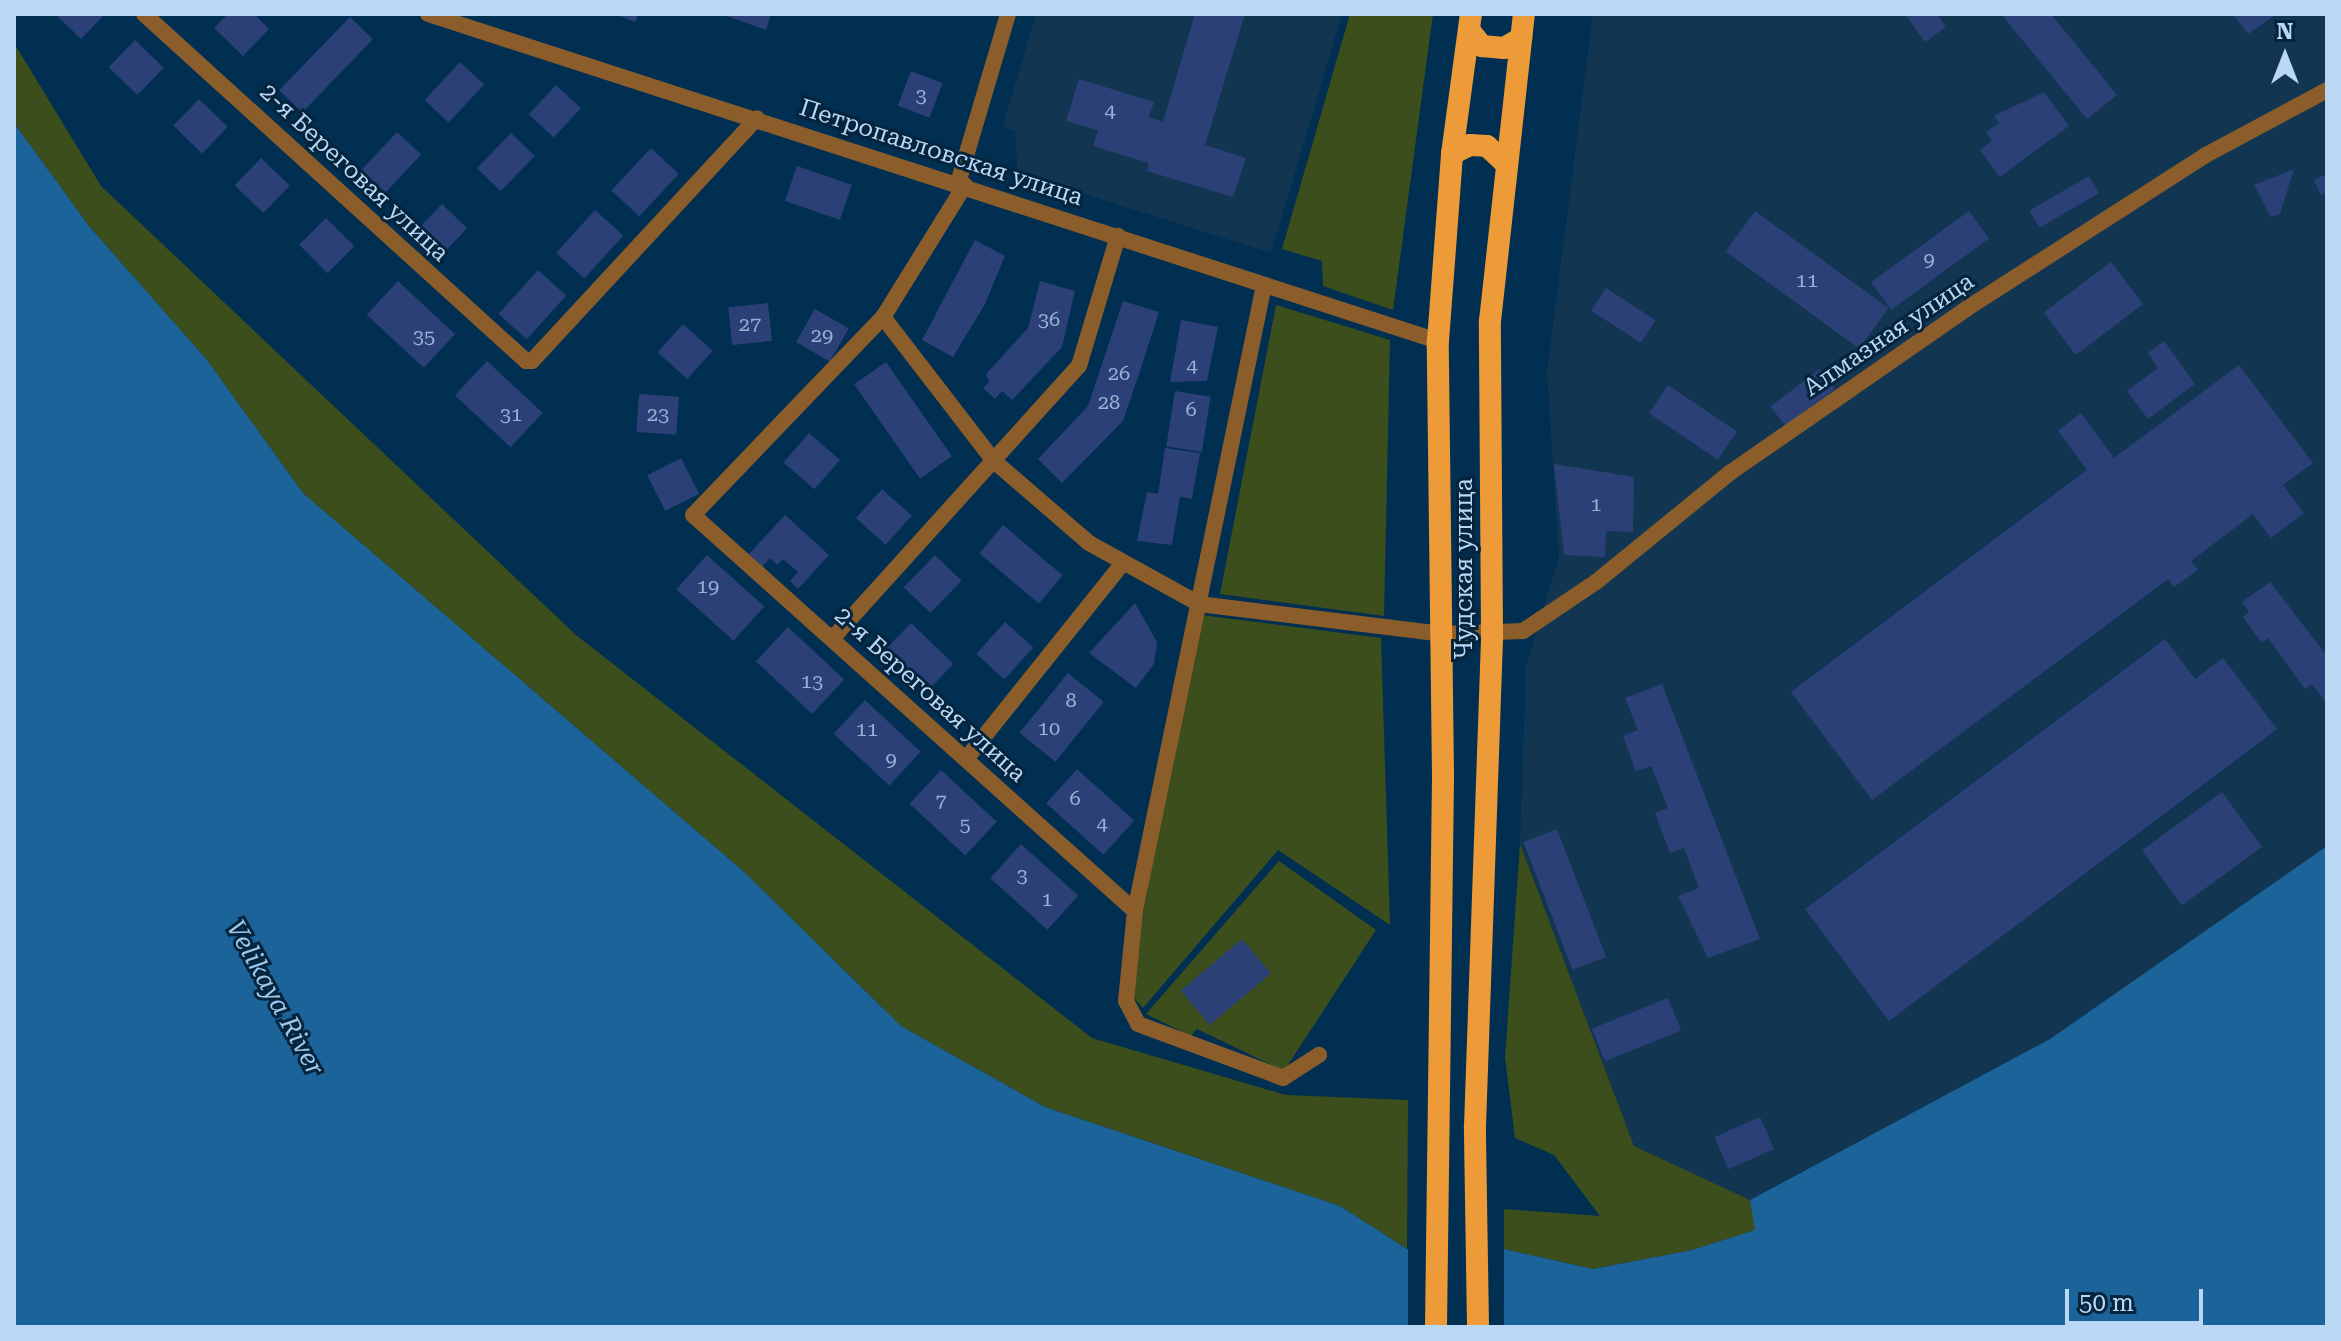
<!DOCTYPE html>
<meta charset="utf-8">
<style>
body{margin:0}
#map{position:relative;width:2341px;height:1341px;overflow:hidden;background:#002f52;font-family:"Roboto Serif",serif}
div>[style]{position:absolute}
.built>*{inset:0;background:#123652}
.green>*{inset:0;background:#3c4e1b}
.water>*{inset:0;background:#1b6399}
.pier>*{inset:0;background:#002f52;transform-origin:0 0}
.building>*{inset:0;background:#2a4077;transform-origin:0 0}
.minor>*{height:16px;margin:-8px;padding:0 8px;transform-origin:8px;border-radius:8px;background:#8b5d2b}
.trunk>*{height:22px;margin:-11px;padding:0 11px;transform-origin:11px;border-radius:11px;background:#ed9a38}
span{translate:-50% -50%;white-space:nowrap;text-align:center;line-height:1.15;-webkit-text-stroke:6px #05253e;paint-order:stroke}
.number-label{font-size:20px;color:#96b2d4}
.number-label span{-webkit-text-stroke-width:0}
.street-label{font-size:24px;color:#bad8f3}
.water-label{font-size:26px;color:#9fc8ec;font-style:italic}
.frame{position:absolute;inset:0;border:16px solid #bad8f3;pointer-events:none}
.north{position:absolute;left:2245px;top:16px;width:80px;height:80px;-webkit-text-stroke:6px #05253e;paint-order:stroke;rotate:0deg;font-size:22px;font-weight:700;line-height:32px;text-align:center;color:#bad8f3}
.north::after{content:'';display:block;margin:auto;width:28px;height:36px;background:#bad8f3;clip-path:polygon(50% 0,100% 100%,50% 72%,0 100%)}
.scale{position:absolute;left:2065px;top:1289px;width:138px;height:36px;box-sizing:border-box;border:4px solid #bad8f3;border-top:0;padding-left:10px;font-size:24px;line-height:28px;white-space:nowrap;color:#bad8f3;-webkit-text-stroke:6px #05253e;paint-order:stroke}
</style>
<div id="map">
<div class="built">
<i style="clip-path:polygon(1036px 14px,1342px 14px,1271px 253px,1018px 173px,1015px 131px,1003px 126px)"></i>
<i style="clip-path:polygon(1593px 14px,2327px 14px,2327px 846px,2050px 1039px,1750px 1200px,1634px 1146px,1520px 844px,1526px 666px,1559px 557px,1547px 372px)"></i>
</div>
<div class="green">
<i style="clip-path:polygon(1350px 14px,1433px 14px,1393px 310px,1323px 286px,1322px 261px,1282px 249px)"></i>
<i style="clip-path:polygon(14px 43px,101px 186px,576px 635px,1092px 1038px,1286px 1095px,1408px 1100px,1407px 1249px,1340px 1206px,1045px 1107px,901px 1026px,742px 870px,303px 493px,207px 360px,89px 226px,14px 123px)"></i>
<i style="clip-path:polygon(1276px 305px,1390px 340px,1384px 616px,1220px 594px)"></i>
<i style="clip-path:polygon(1201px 615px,1381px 638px,1390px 925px,1278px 850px,1143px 1008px,1128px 991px)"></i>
<i style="clip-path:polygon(1520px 844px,1634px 1146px,1750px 1200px,1756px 1230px,1692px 1250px,1593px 1269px,1504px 1249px,1504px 1209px,1600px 1216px,1554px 1155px,1515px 1138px,1505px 1057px)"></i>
<i style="clip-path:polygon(1279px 861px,1376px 930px,1284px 1071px,1197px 1029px,1191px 1036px,1146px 1014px)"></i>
</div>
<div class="water">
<i style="clip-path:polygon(14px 123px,89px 226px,207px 360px,303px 493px,742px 870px,901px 1026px,1045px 1107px,1340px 1206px,1407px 1249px,1504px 1249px,1593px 1269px,1692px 1250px,1755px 1230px,1750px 1200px,2050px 1039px,2327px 846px,2327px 1327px,14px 1327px)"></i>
</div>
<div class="pier">
<i style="left:1408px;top:1245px;width:96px;height:82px"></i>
</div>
<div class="building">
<i style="clip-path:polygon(55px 14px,105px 14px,81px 39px)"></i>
<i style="clip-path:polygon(228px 14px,254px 14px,269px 29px,243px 56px,214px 28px)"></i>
<i style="clip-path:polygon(614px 14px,638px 14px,635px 22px)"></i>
<i style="clip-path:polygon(721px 14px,771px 14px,766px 30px)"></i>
<i style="clip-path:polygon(1195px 14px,1245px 14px,1205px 145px,1246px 158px,1233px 197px,1147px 171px,1149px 163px,1093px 146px,1098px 130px,1066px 121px,1079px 79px,1154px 102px,1149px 117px,1163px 122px)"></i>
<i style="clip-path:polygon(1905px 14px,1937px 14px,1946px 27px,1925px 42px)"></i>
<i style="clip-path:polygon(2001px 14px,2051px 14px,2117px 95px,2087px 119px)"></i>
<i style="clip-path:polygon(2233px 14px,2277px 14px,2248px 34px)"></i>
<i style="left:350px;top:17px;width:32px;height:102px;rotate:44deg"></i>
<i style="left:135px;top:40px;width:40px;height:38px;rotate:44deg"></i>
<i style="left:460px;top:62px;width:33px;height:52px;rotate:43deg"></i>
<i style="left:911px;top:71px;width:34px;height:37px;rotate:21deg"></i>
<i style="left:556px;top:85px;width:34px;height:40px;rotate:43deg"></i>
<i style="clip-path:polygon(2044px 92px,2069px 126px,2000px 177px,1980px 150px,1992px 141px,1986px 132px,1999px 123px,1994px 116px)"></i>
<i style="left:199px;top:99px;width:40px;height:37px;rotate:44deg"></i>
<i style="left:397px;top:132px;width:33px;height:52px;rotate:43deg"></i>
<i style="left:511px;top:133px;width:33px;height:49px;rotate:44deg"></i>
<i style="left:651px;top:148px;width:38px;height:58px;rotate:43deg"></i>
<i style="left:261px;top:158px;width:40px;height:38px;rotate:44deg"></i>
<i style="left:797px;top:166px;width:58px;height:37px;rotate:19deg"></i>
<i style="clip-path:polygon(2294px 169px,2280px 214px,2271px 217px,2254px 185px)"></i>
<i style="clip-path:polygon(2327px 174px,2327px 192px,2321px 195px,2314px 180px)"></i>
<i style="left:2089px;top:176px;width:20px;height:69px;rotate:60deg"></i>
<i style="left:442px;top:204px;width:35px;height:41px;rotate:44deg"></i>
<i style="left:595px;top:210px;width:38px;height:58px;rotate:42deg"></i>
<i style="left:1755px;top:211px;width:165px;height:50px;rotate:36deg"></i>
<i style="left:1969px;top:211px;width:34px;height:121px;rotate:54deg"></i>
<i style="left:326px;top:218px;width:40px;height:38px;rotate:45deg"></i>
<i style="clip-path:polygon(975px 240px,1005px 256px,985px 304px,953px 357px,922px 340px)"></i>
<i style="left:2111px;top:262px;width:53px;height:84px;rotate:53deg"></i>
<i style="left:538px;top:270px;width:38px;height:59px;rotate:42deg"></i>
<i style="left:398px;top:281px;width:78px;height:46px;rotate:43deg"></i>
<i style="clip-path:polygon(1040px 281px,1075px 291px,1062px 347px,1012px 400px,1002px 391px,995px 399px,983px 388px,989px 382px,986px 374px,1028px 328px)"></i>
<i style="left:1606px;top:288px;width:59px;height:27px;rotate:33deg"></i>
<i style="clip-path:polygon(1123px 301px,1159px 312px,1141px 368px,1123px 421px,1062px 483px,1038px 459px,1088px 406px)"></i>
<i style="left:768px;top:303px;width:38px;height:40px;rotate:84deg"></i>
<i style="left:815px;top:309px;width:39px;height:38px;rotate:30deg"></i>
<i style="clip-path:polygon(1181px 320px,1218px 327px,1207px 381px,1170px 382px)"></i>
<i style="left:683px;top:324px;width:40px;height:38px;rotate:42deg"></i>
<i style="clip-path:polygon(2164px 341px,2195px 384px,2148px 419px,2127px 391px,2158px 368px,2148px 353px)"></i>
<i style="left:487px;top:361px;width:76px;height:47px;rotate:43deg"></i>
<i style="left:886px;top:362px;width:115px;height:39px;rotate:55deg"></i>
<i style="clip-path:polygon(2239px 365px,2313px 463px,2283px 485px,2304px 513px,2271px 538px,2253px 514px,2191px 561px,2198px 570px,2174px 587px,2168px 579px,1872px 800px,1791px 692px,2087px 470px,2058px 431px,2081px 413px,2114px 458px)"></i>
<i style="left:1820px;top:369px;width:25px;height:62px;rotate:53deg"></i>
<i style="left:1668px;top:385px;width:83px;height:34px;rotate:34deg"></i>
<i style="left:1175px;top:391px;width:36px;height:56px;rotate:9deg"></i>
<i style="left:639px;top:394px;width:40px;height:38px;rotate:4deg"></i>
<i style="left:809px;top:433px;width:41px;height:39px;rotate:41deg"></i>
<i style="clip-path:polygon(1165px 448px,1200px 453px,1192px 499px,1180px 497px,1172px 545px,1137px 541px,1147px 492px,1158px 494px)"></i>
<i style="left:681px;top:458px;width:40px;height:38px;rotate:63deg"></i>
<i style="clip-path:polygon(1554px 464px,1634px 477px,1633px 532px,1606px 531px,1605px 557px,1564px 555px)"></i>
<i style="left:882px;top:489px;width:40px;height:39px;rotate:42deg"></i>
<i style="clip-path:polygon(785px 515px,829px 555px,798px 589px,790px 581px,798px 572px,783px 559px,777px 565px,770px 558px,762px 567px,749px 554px)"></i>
<i style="left:1003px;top:525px;width:78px;height:37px;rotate:40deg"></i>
<i style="left:707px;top:555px;width:77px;height:46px;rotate:42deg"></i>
<i style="left:935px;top:555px;width:37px;height:45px;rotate:44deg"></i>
<i style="clip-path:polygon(2270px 582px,2327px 656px,2327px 704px,2312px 684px,2305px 689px,2268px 638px,2262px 643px,2243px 617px,2249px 612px,2242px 602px)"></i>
<i style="clip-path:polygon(1135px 603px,1157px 642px,1154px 664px,1136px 688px,1089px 653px)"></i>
<i style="left:1005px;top:622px;width:38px;height:43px;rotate:42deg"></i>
<i style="left:911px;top:623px;width:59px;height:37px;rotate:44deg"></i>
<i style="left:788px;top:627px;width:77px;height:47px;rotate:43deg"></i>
<i style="clip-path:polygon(2165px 639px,2195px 679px,2223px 658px,2277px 729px,1889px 1021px,1805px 909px)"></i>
<i style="left:1068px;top:673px;width:46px;height:77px;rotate:39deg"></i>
<i style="clip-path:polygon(1662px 684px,1760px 939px,1708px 958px,1678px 896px,1699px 888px,1684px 848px,1670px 853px,1655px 813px,1668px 808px,1651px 766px,1636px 771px,1623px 736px,1638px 730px,1625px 698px)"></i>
<i style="left:865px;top:700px;width:76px;height:46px;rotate:43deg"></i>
<i style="left:1077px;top:769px;width:77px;height:46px;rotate:42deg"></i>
<i style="left:941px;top:770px;width:76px;height:46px;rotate:43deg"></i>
<i style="left:2222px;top:792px;width:68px;height:99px;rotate:54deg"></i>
<i style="left:1557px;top:829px;width:137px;height:36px;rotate:69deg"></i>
<i style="left:1021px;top:844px;width:77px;height:46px;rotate:42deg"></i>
<i style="left:1242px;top:939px;width:45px;height:80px;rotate:50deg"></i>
<i style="left:1668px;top:998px;width:35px;height:82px;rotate:68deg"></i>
<i style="left:1760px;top:1117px;width:35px;height:50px;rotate:66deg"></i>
</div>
<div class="minor">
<i style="left:144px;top:14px;width:516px;rotate:42.25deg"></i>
<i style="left:526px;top:361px;width:6px"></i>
<i style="left:532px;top:361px;width:331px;rotate:-47.2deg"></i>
<i style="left:428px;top:14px;width:1062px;rotate:17.94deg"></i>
<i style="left:958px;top:183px;width:176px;rotate:-73.5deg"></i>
<i style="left:965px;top:185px;width:155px;rotate:121.8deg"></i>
<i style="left:883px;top:317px;width:274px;rotate:133.8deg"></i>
<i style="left:693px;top:515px;width:593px;rotate:41.86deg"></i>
<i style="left:1264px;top:285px;width:639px;rotate:101.64deg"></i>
<i style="left:1135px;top:911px;width:90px;rotate:95.7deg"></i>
<i style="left:1126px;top:1001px;width:26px;rotate:62deg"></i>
<i style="left:1138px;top:1024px;width:155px;rotate:20.4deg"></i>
<i style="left:1283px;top:1078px;width:43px;rotate:-32.6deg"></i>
<i style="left:883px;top:317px;width:182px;rotate:52.4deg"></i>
<i style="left:994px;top:461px;width:125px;rotate:40.8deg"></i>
<i style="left:1089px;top:543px;width:126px;rotate:29deg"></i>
<i style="left:1199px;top:604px;width:245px;rotate:7deg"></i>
<i style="left:1442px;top:634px;width:81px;rotate:-2.1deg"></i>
<i style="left:1523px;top:631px;width:88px;rotate:-33.9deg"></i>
<i style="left:1596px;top:582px;width:174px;rotate:-39.2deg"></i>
<i style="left:1731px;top:472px;width:286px;rotate:-34.7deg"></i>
<i style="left:1966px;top:309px;width:283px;rotate:-32.7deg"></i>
<i style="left:2204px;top:156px;width:140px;rotate:-28.2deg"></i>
<i style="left:832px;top:639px;width:368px;rotate:-47.9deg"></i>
<i style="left:1079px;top:366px;width:136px;rotate:-73.3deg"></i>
<i style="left:966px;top:759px;width:251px;rotate:-51.3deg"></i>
</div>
<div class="trunk">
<i style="left:1469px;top:30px;width:21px;rotate:51deg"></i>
<i style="left:1482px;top:46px;width:22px;rotate:5deg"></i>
<i style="left:1504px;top:48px;width:20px;rotate:-30deg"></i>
<i style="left:1452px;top:154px;width:20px;rotate:-27deg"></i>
<i style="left:1470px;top:145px;width:17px;rotate:3deg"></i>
<i style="left:1487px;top:146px;width:23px;rotate:43deg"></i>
<i style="left:1436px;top:1327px;width:551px;rotate:-89.27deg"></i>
<i style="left:1443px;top:776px;width:435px;rotate:-90.7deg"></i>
<i style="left:1438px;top:341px;width:188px;rotate:-85.7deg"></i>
<i style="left:1452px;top:154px;width:141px;rotate:-82.3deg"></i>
<i style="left:1478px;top:1327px;width:201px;rotate:-90.9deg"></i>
<i style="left:1475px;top:1126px;width:492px;rotate:-88deg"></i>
<i style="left:1492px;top:634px;width:313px;rotate:-90.4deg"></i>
<i style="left:1490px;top:321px;width:309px;rotate:-83.7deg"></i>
</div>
<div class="number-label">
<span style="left:921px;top:95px">3</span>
<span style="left:1110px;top:110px">4</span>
<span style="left:1929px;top:259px">9</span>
<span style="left:1807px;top:280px">11</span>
<span style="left:1049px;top:319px">36</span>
<span style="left:750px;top:324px">27</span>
<span style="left:822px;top:335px">29</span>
<span style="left:424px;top:336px">35</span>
<span style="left:1192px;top:365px">4</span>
<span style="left:1119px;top:373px">26</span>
<span style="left:1109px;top:402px">28</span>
<span style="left:1191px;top:409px">6</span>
<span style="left:511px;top:414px">31</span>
<span style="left:658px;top:414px">23</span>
<span style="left:1596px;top:504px">1</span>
<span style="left:708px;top:586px">19</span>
<span style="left:812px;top:681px">13</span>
<span style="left:1071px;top:700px">8</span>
<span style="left:1049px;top:728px">10</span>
<span style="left:867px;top:729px">11</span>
<span style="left:891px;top:759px">9</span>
<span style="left:1075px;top:798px">6</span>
<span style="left:941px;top:801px">7</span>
<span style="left:1102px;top:823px">4</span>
<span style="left:965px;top:824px">5</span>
<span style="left:1022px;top:875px">3</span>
<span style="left:1047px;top:899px">1</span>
</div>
<div class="street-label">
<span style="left:941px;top:153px;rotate:18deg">Петропавловская улица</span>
<span style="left:354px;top:173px;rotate:43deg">2-я Береговая улица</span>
<span style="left:1889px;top:335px;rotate:-34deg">Алмазная улица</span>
<span style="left:1465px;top:569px;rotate:-90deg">Чудская улица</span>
<span style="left:930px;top:695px;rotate:42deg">2-я Береговая улица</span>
</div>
<div class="water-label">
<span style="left:275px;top:998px;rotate:61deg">Velikaya River</span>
</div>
<div class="frame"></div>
<div class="north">N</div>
<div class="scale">50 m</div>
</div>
